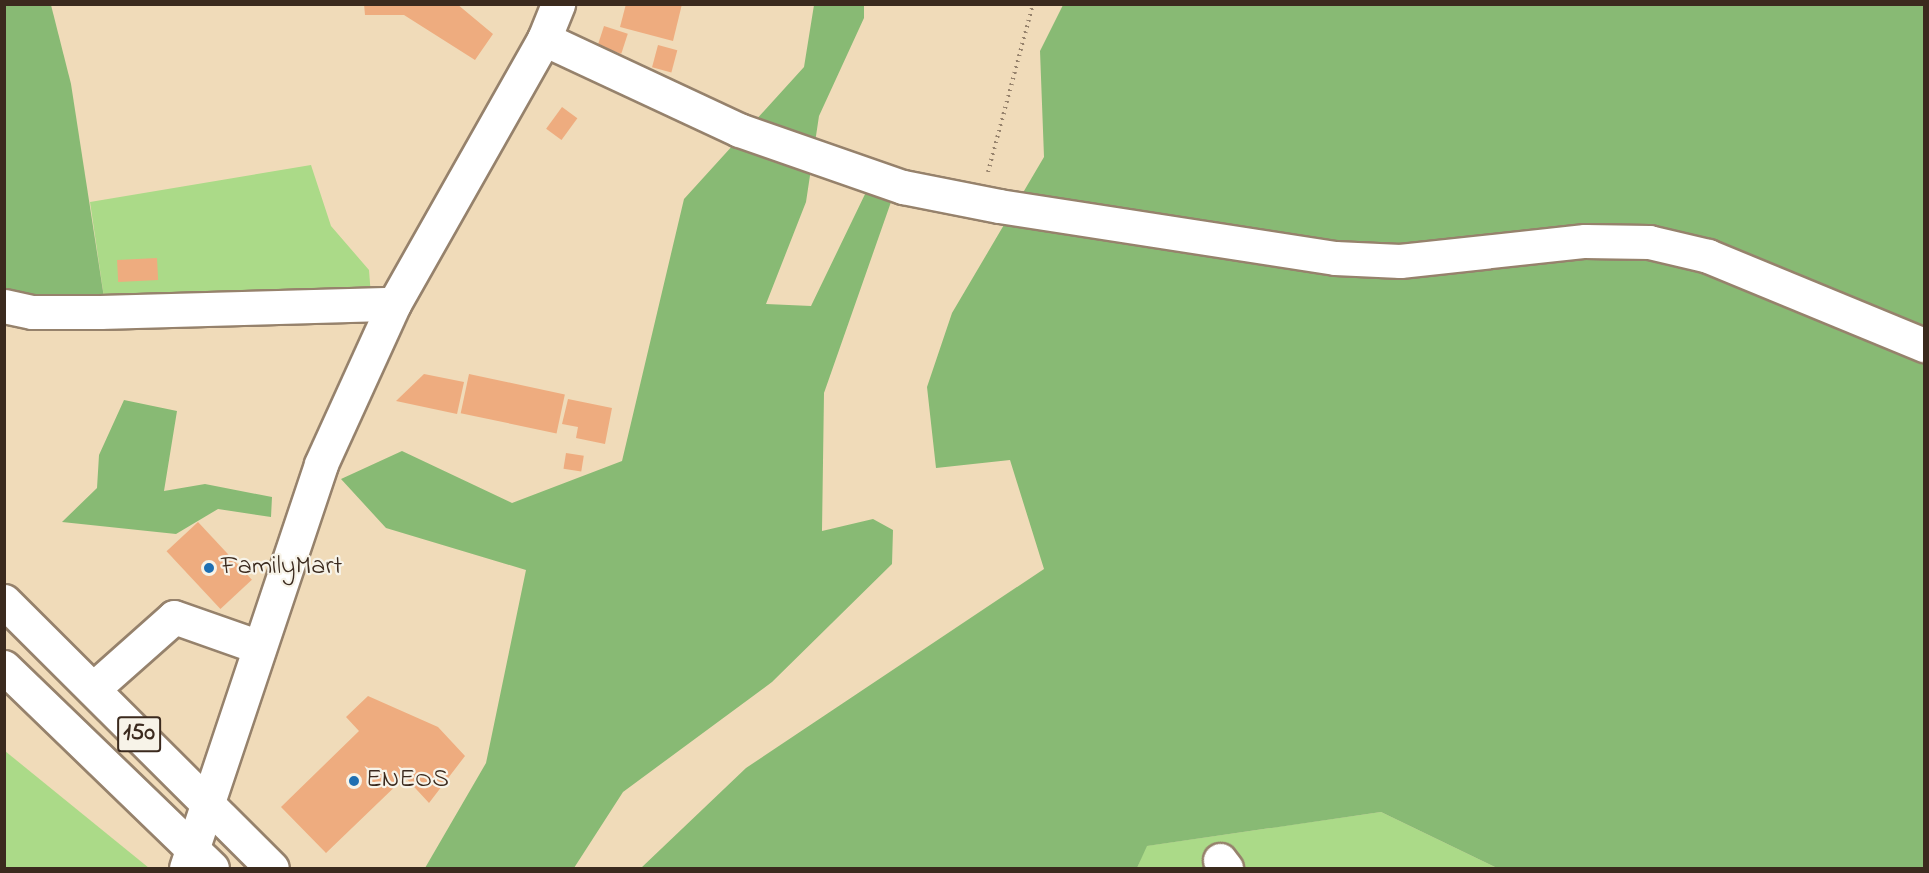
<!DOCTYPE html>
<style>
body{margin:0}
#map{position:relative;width:1929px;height:873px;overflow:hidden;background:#f0dbb9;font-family:"Indie Flower",sans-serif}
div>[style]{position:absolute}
.green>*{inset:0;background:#abda88}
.forest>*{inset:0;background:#88ba74}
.building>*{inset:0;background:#eeac7f;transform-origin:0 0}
.path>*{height:4px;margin-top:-2px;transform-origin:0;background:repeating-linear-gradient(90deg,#96826c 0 1.5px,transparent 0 6px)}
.roads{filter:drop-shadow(2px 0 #96826c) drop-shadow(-2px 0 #96826c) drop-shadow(0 2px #96826c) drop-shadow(0 -2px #96826c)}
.minor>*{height:33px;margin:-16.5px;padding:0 16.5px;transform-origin:16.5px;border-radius:16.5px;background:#fff}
.highway>*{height:33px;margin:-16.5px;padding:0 16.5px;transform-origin:16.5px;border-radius:16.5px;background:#fff}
.dots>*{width:16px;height:16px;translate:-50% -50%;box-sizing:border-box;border:3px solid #f7f3e8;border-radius:50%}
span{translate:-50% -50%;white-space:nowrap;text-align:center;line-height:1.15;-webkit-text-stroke:4.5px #f7f3e8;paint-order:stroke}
.shield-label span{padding:2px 4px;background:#f7f3e8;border:2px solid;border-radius:4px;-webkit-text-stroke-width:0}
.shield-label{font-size:24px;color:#3b2a1e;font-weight:700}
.poi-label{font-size:26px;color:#3b2a1e}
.left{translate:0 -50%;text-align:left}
.frame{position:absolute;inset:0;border:6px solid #3b2a1e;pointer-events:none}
</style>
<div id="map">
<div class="green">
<i style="clip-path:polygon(311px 165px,331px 226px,369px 270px,371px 296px,105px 304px,90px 202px)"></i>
<i style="clip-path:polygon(5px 751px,149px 868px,5px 868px)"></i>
<i style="clip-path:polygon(1381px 812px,1497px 868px,1137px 868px,1146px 846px)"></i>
</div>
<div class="forest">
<i style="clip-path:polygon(5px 5px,51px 5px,71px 84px,105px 304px,5px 293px)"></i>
<i style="clip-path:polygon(814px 5px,864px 5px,864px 18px,819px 116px,806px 202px,766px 304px,811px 306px,867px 190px,891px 202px,824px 393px,822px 531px,873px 519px,893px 530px,892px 564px,772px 682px,623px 792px,574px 868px,425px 868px,486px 763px,526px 570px,386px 528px,341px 479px,402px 451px,512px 503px,622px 461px,684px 199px,804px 67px)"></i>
<i style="clip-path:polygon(1063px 5px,1924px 5px,1924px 868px,1497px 868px,1381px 812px,1147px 846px,1137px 868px,641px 868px,746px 768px,1044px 569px,1010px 460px,936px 468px,927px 387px,952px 313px,1044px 157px,1040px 51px)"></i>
<i style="clip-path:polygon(124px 400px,177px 411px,164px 491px,205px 484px,272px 497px,271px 517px,218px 509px,176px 534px,62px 522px,97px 488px,99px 455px)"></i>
</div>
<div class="building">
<i style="clip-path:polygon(364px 4px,457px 4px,493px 34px,475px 60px,404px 15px,365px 15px)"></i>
<i style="clip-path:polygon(626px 4px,682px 4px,673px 41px,620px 27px)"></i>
<i style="left:604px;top:26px;width:25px;height:21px;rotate:18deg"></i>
<i style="left:658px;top:45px;width:20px;height:23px;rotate:15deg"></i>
<i style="left:562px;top:107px;width:19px;height:27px;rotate:36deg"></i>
<i style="left:157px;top:258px;width:22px;height:40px;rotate:87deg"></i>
<i style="clip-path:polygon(424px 374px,464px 382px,457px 414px,396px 401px)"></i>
<i style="left:469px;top:374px;width:98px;height:40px;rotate:12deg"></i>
<i style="clip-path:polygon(568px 399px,612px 408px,605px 444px,576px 438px,578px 427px,562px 424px)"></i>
<i style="left:566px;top:453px;width:18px;height:16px;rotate:9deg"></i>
<i style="left:198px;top:522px;width:79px;height:43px;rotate:47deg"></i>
<i style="clip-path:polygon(368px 696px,438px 727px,465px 756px,429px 803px,405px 777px,326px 853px,281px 807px,359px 731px,346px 717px)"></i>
</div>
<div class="path">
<i style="left:988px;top:172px;width:174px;rotate:-75deg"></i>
</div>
<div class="roads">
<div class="minor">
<i style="left:544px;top:39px;width:215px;rotate:25deg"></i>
<i style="left:739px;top:130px;width:174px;rotate:19.2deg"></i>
<i style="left:903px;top:187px;width:98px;rotate:11.2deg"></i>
<i style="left:999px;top:206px;width:340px;rotate:8.8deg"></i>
<i style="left:1335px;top:258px;width:65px;rotate:2.6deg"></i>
<i style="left:1400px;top:261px;width:186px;rotate:-6.2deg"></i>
<i style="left:1585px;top:241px;width:64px;rotate:0.9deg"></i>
<i style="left:1649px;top:242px;width:61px;rotate:13.3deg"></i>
<i style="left:1708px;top:256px;width:234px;rotate:22.4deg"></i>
<i style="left:4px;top:306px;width:29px;rotate:12deg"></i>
<i style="left:32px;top:312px;width:68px"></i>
<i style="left:100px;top:312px;width:294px;rotate:-1.6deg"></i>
<i style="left:93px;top:689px;width:108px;rotate:-41.6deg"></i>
<i style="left:174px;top:617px;width:90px;rotate:19.4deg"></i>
<i style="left:1220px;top:860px;width:10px;rotate:53deg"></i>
<i style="left:186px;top:868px;width:426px;rotate:-71.5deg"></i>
<i style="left:321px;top:464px;width:176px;rotate:-65.5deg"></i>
<i style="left:394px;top:304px;width:305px;rotate:-60.5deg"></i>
<i style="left:544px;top:39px;width:38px;rotate:-68deg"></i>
</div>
<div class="highway">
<i style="left:4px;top:601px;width:378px;rotate:44.9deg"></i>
<i style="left:4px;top:667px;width:289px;rotate:44deg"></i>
</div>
</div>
<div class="dots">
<i style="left:209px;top:568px;background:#1f6fb2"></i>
<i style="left:354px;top:781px;background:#1f6fb2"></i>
</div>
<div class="shield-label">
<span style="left:139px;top:734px">150</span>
</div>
<div class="poi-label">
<span class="left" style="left:221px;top:568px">FamilyMart</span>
<span class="left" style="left:366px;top:781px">ENEOS</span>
</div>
<div class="frame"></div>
</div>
